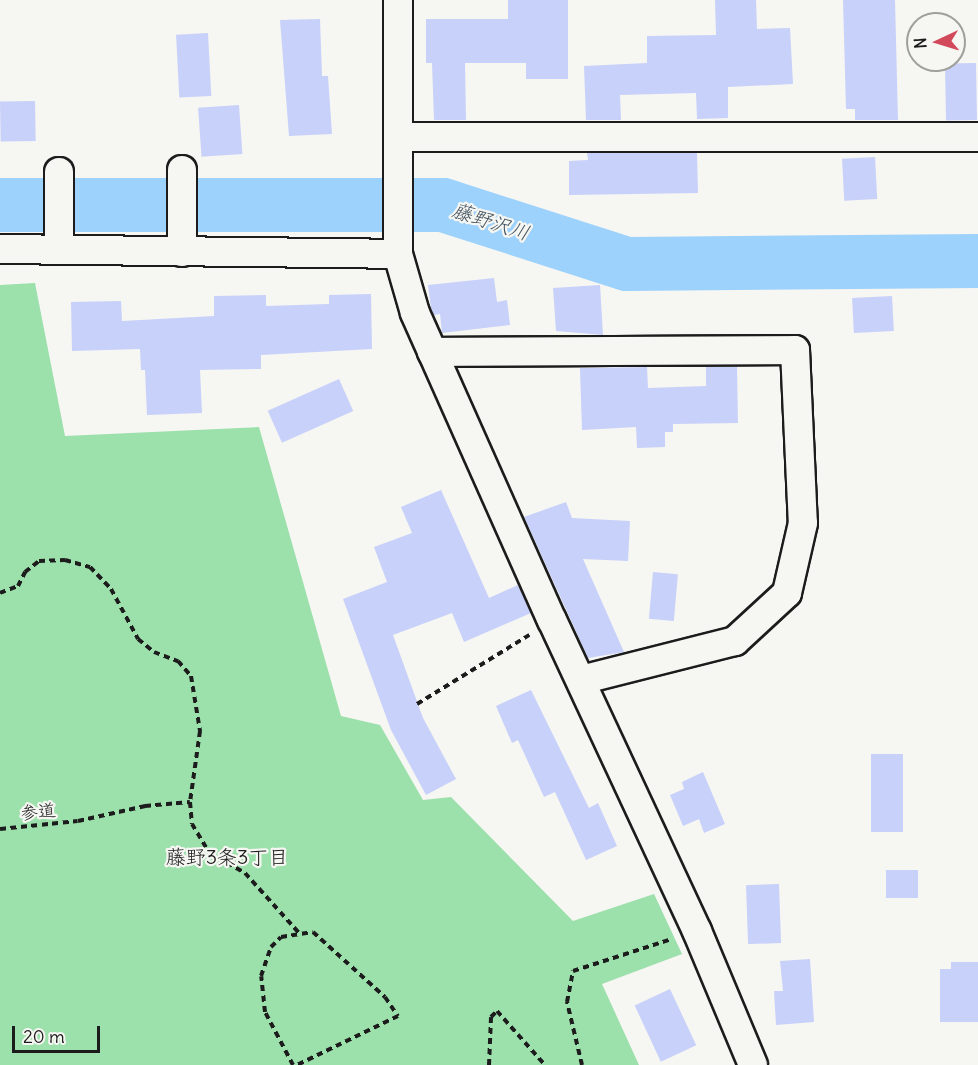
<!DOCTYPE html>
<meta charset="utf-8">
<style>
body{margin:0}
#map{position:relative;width:978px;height:1065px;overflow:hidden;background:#f6f6f2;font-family:Delius,"Klee One",sans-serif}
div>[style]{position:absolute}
.green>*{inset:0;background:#9ce0ac}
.river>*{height:54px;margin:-27px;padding:0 27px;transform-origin:27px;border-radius:27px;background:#9dd2fc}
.building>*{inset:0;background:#c8d1f9;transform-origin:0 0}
.path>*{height:4px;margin-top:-2px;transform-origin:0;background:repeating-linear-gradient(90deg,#1c1c1c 0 6px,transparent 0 10.5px)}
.roads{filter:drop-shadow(2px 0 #1c1c1c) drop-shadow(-2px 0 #1c1c1c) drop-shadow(0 2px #1c1c1c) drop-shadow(0 -2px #1c1c1c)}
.street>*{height:28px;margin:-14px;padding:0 14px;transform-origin:14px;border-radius:14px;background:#f6f6f2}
span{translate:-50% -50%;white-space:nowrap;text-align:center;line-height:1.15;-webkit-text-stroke:4.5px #f6f6f2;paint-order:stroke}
.street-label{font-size:18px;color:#1c1c1c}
.water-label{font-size:20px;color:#43535f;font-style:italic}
.neighbourhood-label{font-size:20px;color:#1c1c1c}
.north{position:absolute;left:906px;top:12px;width:60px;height:60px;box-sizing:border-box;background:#f6f6f2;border:2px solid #9f9f9c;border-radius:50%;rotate:266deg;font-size:16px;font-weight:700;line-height:24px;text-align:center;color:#1c1c1c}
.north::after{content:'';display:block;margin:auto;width:21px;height:27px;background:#d1495b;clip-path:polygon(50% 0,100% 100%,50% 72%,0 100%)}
.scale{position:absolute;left:12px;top:1026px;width:88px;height:27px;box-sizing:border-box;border:3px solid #1c1c1c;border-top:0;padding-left:8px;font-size:18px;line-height:21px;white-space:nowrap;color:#1c1c1c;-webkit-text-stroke:4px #f6f6f2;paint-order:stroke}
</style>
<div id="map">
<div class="green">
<i style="clip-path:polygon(35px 283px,65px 436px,259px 427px,341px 716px,380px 725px,423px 800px,451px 797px,573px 921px,654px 894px,682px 954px,602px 984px,639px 1065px,0 1065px,0 285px)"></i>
</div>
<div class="river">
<i style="left:0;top:205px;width:443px"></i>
<i style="left:443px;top:205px;width:193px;rotate:17.8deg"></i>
<i style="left:627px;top:264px;width:351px;rotate:-0.5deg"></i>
</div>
<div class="building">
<i style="clip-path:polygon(508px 0,568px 0,568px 79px,526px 79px,526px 63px,465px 63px,466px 120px,434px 120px,432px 63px,426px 63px,426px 19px,508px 19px)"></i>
<i style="clip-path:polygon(715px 0,756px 0,757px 29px,790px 28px,793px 84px,728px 87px,728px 118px,697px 119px,696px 93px,620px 95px,621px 120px,586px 120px,584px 66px,647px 63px,647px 36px,716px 35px)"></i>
<i style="clip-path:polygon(843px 0,895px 0,898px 120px,855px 120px,855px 109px,846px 109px)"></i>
<i style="clip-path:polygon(320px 19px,322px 76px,328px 76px,332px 134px,289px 136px,280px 20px)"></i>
<i style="left:208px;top:33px;width:63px;height:32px;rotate:87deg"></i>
<i style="left:976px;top:63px;width:57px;height:31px;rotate:89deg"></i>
<i style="left:35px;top:101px;width:40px;height:35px;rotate:89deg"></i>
<i style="left:239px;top:105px;width:49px;height:41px;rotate:86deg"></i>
<i style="clip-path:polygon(587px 153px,697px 153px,698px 193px,569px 195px,569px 161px,588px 160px)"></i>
<i style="left:875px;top:157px;width:42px;height:33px;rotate:87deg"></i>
<i style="clip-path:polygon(494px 278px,497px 302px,507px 300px,510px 325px,442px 333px,440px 314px,434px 315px,431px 308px,428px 285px)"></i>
<i style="clip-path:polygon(600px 285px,603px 335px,556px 331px,553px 288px)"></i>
<i style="clip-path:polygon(371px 294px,372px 349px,261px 355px,261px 369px,200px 370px,202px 413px,147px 415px,145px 370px,141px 370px,140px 349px,72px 351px,71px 302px,121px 301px,122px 321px,214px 316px,214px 296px,266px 295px,266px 306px,329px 304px,329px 295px)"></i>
<i style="left:892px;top:296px;width:35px;height:40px;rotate:87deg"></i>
<i style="clip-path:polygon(647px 367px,648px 388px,706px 386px,706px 367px,737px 367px,738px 423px,673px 424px,673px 432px,665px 432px,665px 447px,637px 448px,636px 427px,582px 430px,580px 368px)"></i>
<i style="left:339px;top:379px;width:35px;height:78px;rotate:66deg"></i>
<i style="clip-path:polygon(441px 490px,489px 598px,518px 585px,531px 613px,464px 642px,452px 613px,393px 635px,423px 718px,456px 779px,426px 795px,391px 730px,343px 599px,387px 582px,374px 547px,412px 533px,401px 507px)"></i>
<i style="clip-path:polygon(566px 502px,572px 518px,630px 521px,628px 561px,583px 559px,624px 652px,588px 658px,526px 521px,524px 517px)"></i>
<i style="left:653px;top:572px;width:25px;height:47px;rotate:5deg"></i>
<i style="clip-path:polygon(531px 690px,589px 808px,598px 803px,617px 846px,586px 860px,555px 792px,544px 797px,518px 740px,512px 743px,496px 706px)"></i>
<i style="left:871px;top:754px;width:32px;height:78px"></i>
<i style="clip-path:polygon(703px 772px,725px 824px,704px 833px,699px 819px,683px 826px,670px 795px,684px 789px,682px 782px)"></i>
<i style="left:886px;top:870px;width:32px;height:28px"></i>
<i style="left:779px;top:884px;width:59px;height:33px;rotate:88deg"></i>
<i style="clip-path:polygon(810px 959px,814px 1022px,776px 1025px,774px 991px,783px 991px,780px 961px)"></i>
<i style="clip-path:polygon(951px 962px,978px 962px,978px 1022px,940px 1022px,940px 969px,951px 969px)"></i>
<i style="left:670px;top:989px;width:62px;height:39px;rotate:65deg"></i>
</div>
<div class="path">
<i style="left:0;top:593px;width:19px;rotate:-21deg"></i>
<i style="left:18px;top:586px;width:16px;rotate:-63deg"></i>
<i style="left:25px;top:572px;width:18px;rotate:-38deg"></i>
<i style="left:39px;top:561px;width:26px;rotate:-2deg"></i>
<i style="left:65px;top:560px;width:26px;rotate:16deg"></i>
<i style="left:90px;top:567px;width:30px;rotate:46deg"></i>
<i style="left:111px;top:589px;width:57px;rotate:61.6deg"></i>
<i style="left:138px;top:639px;width:21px;rotate:39deg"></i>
<i style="left:154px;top:652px;width:26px;rotate:21deg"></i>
<i style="left:178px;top:661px;width:20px;rotate:49deg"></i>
<i style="left:191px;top:676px;width:56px;rotate:80.7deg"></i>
<i style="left:200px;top:731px;width:72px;rotate:98deg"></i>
<i style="left:190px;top:802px;width:22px;rotate:85deg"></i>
<i style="left:192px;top:824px;width:33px;rotate:59deg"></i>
<i style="left:209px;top:852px;width:42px;rotate:30.3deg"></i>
<i style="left:245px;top:873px;width:81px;rotate:48deg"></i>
<i style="left:417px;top:704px;width:132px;rotate:-31.6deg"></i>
<i style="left:0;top:829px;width:78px;rotate:-5.9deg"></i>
<i style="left:78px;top:821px;width:69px;rotate:-12.6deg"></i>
<i style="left:145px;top:806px;width:45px;rotate:-5.1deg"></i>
<i style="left:293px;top:1065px;width:60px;rotate:-117.8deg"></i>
<i style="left:265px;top:1012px;width:36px;rotate:-96deg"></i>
<i style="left:261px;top:976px;width:31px;rotate:-71deg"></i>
<i style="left:271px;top:947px;width:14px;rotate:-45deg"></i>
<i style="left:281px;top:937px;width:32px;rotate:-9deg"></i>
<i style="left:313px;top:932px;width:97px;rotate:42.1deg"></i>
<i style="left:385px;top:997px;width:23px;rotate:56deg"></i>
<i style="left:398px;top:1016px;width:112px;rotate:154.1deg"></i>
<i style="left:489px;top:1065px;width:48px;rotate:-87.6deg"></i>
<i style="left:491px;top:1017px;width:8px;rotate:-45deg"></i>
<i style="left:497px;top:1011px;width:72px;rotate:48.4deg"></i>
<i style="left:582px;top:1065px;width:65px;rotate:-103.4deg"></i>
<i style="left:567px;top:1002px;width:32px;rotate:-79deg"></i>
<i style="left:573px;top:971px;width:101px;rotate:-17.9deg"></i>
</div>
<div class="roads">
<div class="street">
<i style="left:398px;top:0;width:254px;rotate:90deg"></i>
<i style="left:398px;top:254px;width:61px;rotate:73.9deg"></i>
<i style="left:415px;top:313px;width:336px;rotate:66deg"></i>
<i style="left:552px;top:620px;width:343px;rotate:65deg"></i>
<i style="left:697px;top:931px;width:145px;rotate:67.3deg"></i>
<i style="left:399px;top:137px;width:579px"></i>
<i style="left:59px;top:172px;width:78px;rotate:90deg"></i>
<i style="left:0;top:249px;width:398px;rotate:0.7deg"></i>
<i style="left:182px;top:252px;width:82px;rotate:-90deg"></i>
<i style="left:432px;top:352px;width:363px;rotate:-0.3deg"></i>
<i style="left:795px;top:350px;width:173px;rotate:87.4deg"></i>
<i style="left:803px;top:523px;width:72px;rotate:102.9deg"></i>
<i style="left:787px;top:593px;width:71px;rotate:137.3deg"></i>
<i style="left:735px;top:641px;width:159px;rotate:165.8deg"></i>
</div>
</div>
<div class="street-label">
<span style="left:38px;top:812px;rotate:-6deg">参道</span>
</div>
<div class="water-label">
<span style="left:491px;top:221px;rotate:18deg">藤野沢川</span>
</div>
<div class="neighbourhood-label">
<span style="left:227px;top:856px">藤野3条3丁目</span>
</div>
<div class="north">N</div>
<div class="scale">20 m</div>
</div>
